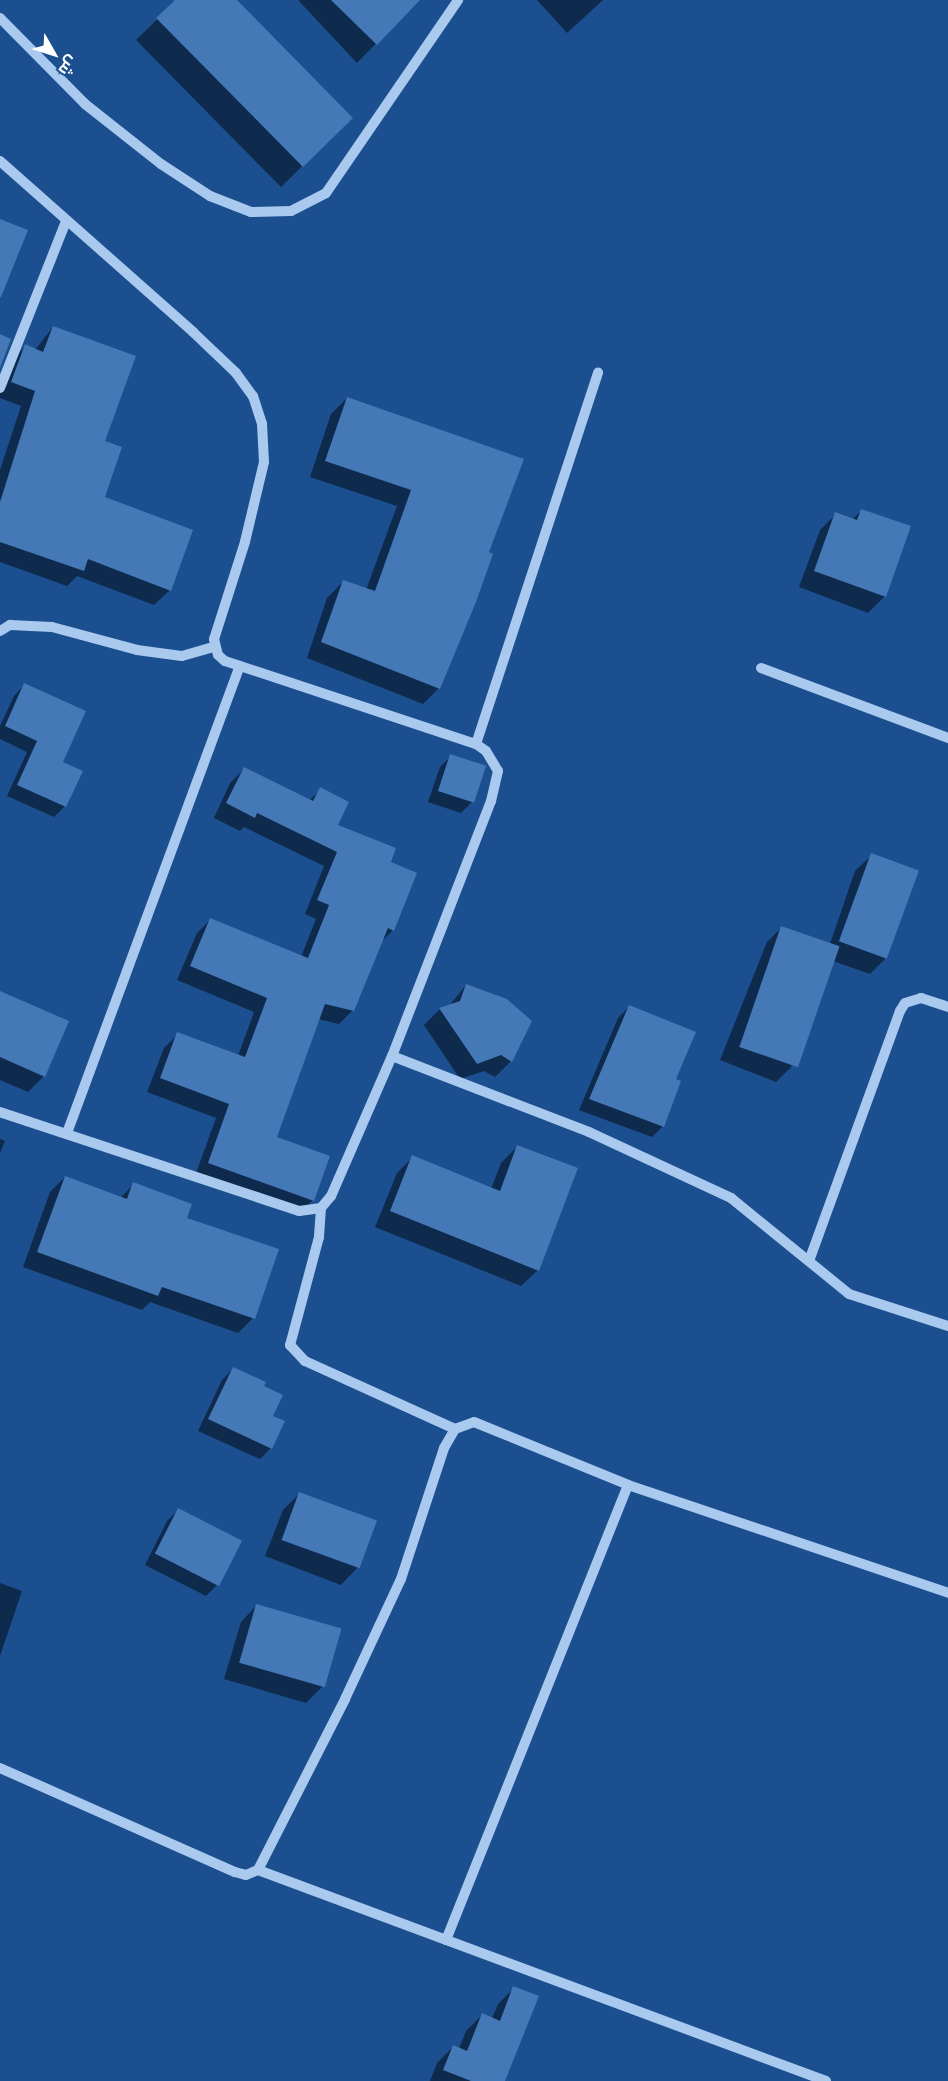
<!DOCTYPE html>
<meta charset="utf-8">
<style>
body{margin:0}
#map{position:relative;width:948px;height:2081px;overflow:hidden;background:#1b4f8f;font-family:Signika,Cairo,sans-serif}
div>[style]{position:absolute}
.shadow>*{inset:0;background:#0007}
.building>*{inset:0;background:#4478b7;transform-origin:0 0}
.minor>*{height:10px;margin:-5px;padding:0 5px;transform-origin:5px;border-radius:5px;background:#a9c9ee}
span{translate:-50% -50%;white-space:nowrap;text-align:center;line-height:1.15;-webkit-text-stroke:4.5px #1b4f8f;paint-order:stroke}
.north{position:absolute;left:24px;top:24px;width:60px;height:60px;-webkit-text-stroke:4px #1b4f8f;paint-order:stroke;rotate:129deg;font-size:16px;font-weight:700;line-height:24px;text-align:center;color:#fff}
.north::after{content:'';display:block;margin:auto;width:21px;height:27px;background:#fff;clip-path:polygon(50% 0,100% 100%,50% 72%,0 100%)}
</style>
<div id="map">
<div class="shadow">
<i style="clip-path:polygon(177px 0,235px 0,351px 118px,281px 187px,136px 40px)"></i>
<i style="clip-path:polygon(298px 0,418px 0,357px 63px)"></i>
<i style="clip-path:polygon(537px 0,603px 0,567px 33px)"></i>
<i style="clip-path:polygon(53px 327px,103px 442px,103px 498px,170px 590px,154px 605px,77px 576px,67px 586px,0 562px,0 470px,21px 406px,0 398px,0 388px,10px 361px,26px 346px,35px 350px)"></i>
<i style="clip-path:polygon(347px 398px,522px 460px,439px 688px,423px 704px,307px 658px,327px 598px,343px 582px,366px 590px,397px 506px,310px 477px,331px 414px)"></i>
<i style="clip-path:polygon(861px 511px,885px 596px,868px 613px,799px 587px,820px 530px,836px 514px,852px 520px)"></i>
<i style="clip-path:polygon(24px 685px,61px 763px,65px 806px,54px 817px,7px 796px,27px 752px,0 739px,0 726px,14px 696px)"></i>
<i style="clip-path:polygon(451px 756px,472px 802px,461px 813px,428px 802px,440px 767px)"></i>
<i style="clip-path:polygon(244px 769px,309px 801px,321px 789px,336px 826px,389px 863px,393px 930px,380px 943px,353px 1010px,339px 1024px,318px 1019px,276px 1138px,313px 1200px,299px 1214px,195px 1176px,216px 1118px,147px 1092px,164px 1048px,178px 1034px,238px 1056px,254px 1012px,177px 980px,197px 933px,211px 919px,301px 957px,316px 919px,305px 914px,324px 866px,244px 827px,240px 831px,214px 818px,230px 783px)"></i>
<i style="clip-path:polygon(872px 855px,886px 958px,870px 974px,833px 961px,791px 1067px,776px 1082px,720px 1060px,767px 942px,782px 927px,830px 944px,855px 871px)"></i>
<i style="clip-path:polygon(466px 985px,511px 1061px,495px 1077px,484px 1071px,460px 1079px,424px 1025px,440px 1009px,449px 1006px)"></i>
<i style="clip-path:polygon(0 993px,44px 1076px,28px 1092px,0 1080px)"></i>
<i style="clip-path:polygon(629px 1007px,675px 1080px,663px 1126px,652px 1137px,579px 1110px,618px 1018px)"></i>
<i style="clip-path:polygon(0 1139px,5px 1141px,0 1153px)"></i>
<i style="clip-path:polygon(517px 1147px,538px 1270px,521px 1286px,375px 1227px,397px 1173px,413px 1157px,491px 1189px,501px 1163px)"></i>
<i style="clip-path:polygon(65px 1177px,120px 1198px,134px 1184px,185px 1219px,253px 1318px,238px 1333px,150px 1302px,142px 1310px,23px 1267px,50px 1192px)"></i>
<i style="clip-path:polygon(233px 1369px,262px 1387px,271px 1417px,271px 1448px,260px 1459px,198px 1431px,222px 1380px)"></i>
<i style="clip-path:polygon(299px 1494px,375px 1522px,357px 1568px,341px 1585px,265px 1556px,283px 1510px)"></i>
<i style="clip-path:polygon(178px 1510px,240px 1541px,217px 1585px,206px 1596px,145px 1565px,167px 1521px)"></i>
<i style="clip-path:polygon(0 1583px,22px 1591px,0 1656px)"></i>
<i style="clip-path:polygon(257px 1605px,322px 1687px,306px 1703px,224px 1679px,241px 1622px)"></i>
<i style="clip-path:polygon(514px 1988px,504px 2081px,430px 2081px,437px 2063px,453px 2047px,459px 2049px,466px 2031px,482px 2015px,492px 2019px,498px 2004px)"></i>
</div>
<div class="building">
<i style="clip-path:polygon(175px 0,237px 0,353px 118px,303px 167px,156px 18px)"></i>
<i style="clip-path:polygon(331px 0,420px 0,377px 45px)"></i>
<i style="clip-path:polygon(0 219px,28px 230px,1px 297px,0 297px)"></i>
<i style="clip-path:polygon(53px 326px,136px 356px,105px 441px,122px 447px,105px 497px,193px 530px,171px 591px,88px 559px,84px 571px,0 542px,0 502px,35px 391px,11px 382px,25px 344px,43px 352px)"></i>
<i style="clip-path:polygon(0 334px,11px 339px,0 368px)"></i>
<i style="clip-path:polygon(347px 397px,524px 459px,489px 552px,493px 554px,476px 602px,440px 689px,321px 642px,343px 580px,375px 591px,411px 490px,325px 461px)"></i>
<i style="clip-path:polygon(861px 509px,911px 526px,886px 597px,814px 571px,835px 512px,857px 520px)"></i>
<i style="clip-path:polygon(24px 683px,86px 711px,63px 762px,83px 771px,66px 807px,17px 785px,37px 741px,5px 726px)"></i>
<i style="left:450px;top:754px;width:38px;height:39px;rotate:18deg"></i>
<i style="clip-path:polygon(244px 767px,313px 801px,320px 787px,349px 802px,338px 825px,396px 848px,391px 862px,417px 873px,394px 931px,388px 928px,354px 1011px,325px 1004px,277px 1137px,330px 1156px,314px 1201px,208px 1163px,229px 1104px,160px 1078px,177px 1032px,245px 1057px,267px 998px,190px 966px,210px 918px,308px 958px,329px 905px,317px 900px,337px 852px,257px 813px,255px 818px,226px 803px)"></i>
<i style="left:871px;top:853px;width:51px;height:94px;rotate:20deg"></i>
<i style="left:781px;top:926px;width:62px;height:128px;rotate:19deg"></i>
<i style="clip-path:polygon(466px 984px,507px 999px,532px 1021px,512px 1062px,501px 1055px,477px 1064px,439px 1008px,460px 1001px)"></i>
<i style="clip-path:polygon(0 991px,69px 1021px,45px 1077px,0 1057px)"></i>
<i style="clip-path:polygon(629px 1005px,696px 1032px,676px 1079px,681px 1081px,664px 1127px,589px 1099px)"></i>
<i style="clip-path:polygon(517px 1145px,578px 1168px,539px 1271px,390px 1211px,412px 1155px,500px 1191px)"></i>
<i style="clip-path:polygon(65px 1176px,127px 1199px,133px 1182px,192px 1204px,187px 1218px,279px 1249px,255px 1319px,162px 1287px,158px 1296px,37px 1252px)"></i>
<i style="clip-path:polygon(233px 1367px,266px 1382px,264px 1386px,283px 1395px,273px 1416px,285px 1421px,272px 1449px,208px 1419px)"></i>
<i style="left:299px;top:1492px;width:83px;height:51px;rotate:20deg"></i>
<i style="left:178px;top:1508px;width:72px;height:51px;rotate:27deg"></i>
<i style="left:256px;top:1604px;width:89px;height:61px;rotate:16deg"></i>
<i style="clip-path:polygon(513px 1986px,539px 1996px,505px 2081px,471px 2081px,443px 2070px,453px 2045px,467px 2051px,482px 2013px,500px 2021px)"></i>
</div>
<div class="minor">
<i style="left:0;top:18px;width:121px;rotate:45.3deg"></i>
<i style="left:85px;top:104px;width:97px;rotate:38.3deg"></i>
<i style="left:161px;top:164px;width:59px;rotate:33.1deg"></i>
<i style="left:210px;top:196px;width:44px;rotate:21.3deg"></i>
<i style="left:251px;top:212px;width:40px;rotate:-1.4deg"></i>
<i style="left:291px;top:211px;width:39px;rotate:-27deg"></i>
<i style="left:326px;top:193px;width:234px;rotate:-55.6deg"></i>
<i style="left:0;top:161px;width:258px;rotate:41.5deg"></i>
<i style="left:193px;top:332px;width:59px;rotate:43.6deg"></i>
<i style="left:236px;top:373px;width:29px;rotate:54deg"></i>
<i style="left:253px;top:396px;width:29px;rotate:72deg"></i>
<i style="left:262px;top:424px;width:38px;rotate:87deg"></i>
<i style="left:264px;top:462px;width:82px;rotate:103.4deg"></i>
<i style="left:245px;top:542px;width:102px;rotate:107.7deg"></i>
<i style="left:214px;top:639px;width:16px;rotate:76deg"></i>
<i style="left:218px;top:655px;width:9px;rotate:41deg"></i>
<i style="left:225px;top:661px;width:264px;rotate:18.3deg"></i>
<i style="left:476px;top:744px;width:12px;rotate:35deg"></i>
<i style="left:486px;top:751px;width:23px;rotate:59deg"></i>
<i style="left:498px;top:771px;width:31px;rotate:103deg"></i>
<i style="left:491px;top:801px;width:274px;rotate:111.2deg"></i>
<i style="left:392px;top:1056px;width:153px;rotate:113.5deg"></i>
<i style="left:331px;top:1196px;width:16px;rotate:130deg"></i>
<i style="left:321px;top:1208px;width:22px;rotate:172deg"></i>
<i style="left:299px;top:1211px;width:315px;rotate:-161.7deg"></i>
<i style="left:0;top:388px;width:180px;rotate:-68.4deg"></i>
<i style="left:0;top:631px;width:12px;rotate:-31deg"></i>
<i style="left:10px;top:625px;width:42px;rotate:2.7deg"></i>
<i style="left:52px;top:627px;width:88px;rotate:15.1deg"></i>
<i style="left:137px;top:650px;width:45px;rotate:7.6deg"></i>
<i style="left:182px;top:656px;width:32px;rotate:-16deg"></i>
<i style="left:761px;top:668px;width:200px;rotate:20.5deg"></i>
<i style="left:476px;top:744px;width:391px;rotate:-71.8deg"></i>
<i style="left:392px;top:1056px;width:211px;rotate:21.1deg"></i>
<i style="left:589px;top:1132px;width:157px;rotate:24.9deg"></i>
<i style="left:731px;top:1198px;width:152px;rotate:39.1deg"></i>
<i style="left:849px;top:1294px;width:104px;rotate:17.9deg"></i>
<i style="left:67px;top:1133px;width:498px;rotate:-69.7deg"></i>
<i style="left:321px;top:1208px;width:29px;rotate:94deg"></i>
<i style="left:319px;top:1237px;width:112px;rotate:105deg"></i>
<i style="left:290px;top:1345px;width:22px;rotate:47deg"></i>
<i style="left:305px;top:1361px;width:165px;rotate:24.4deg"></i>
<i style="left:809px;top:1261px;width:266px;rotate:-70deg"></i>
<i style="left:900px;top:1011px;width:9px;rotate:-58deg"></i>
<i style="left:905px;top:1003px;width:17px;rotate:-17deg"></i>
<i style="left:921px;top:998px;width:28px;rotate:18deg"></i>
<i style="left:0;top:1768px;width:257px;rotate:23.9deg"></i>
<i style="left:235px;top:1872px;width:11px;rotate:15deg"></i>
<i style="left:246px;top:1875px;width:13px;rotate:-23deg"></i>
<i style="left:258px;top:1870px;width:192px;rotate:-63deg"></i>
<i style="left:345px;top:1699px;width:132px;rotate:-65deg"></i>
<i style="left:401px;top:1579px;width:138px;rotate:-71.8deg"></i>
<i style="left:444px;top:1448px;width:22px;rotate:-60deg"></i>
<i style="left:455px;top:1429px;width:20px;rotate:-20deg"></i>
<i style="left:474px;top:1422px;width:166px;rotate:22.2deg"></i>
<i style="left:628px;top:1485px;width:338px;rotate:18.6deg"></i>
<i style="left:258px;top:1870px;width:606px;rotate:20.38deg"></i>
<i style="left:446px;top:1940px;width:490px;rotate:-68.2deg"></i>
</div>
<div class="north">ش</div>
</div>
